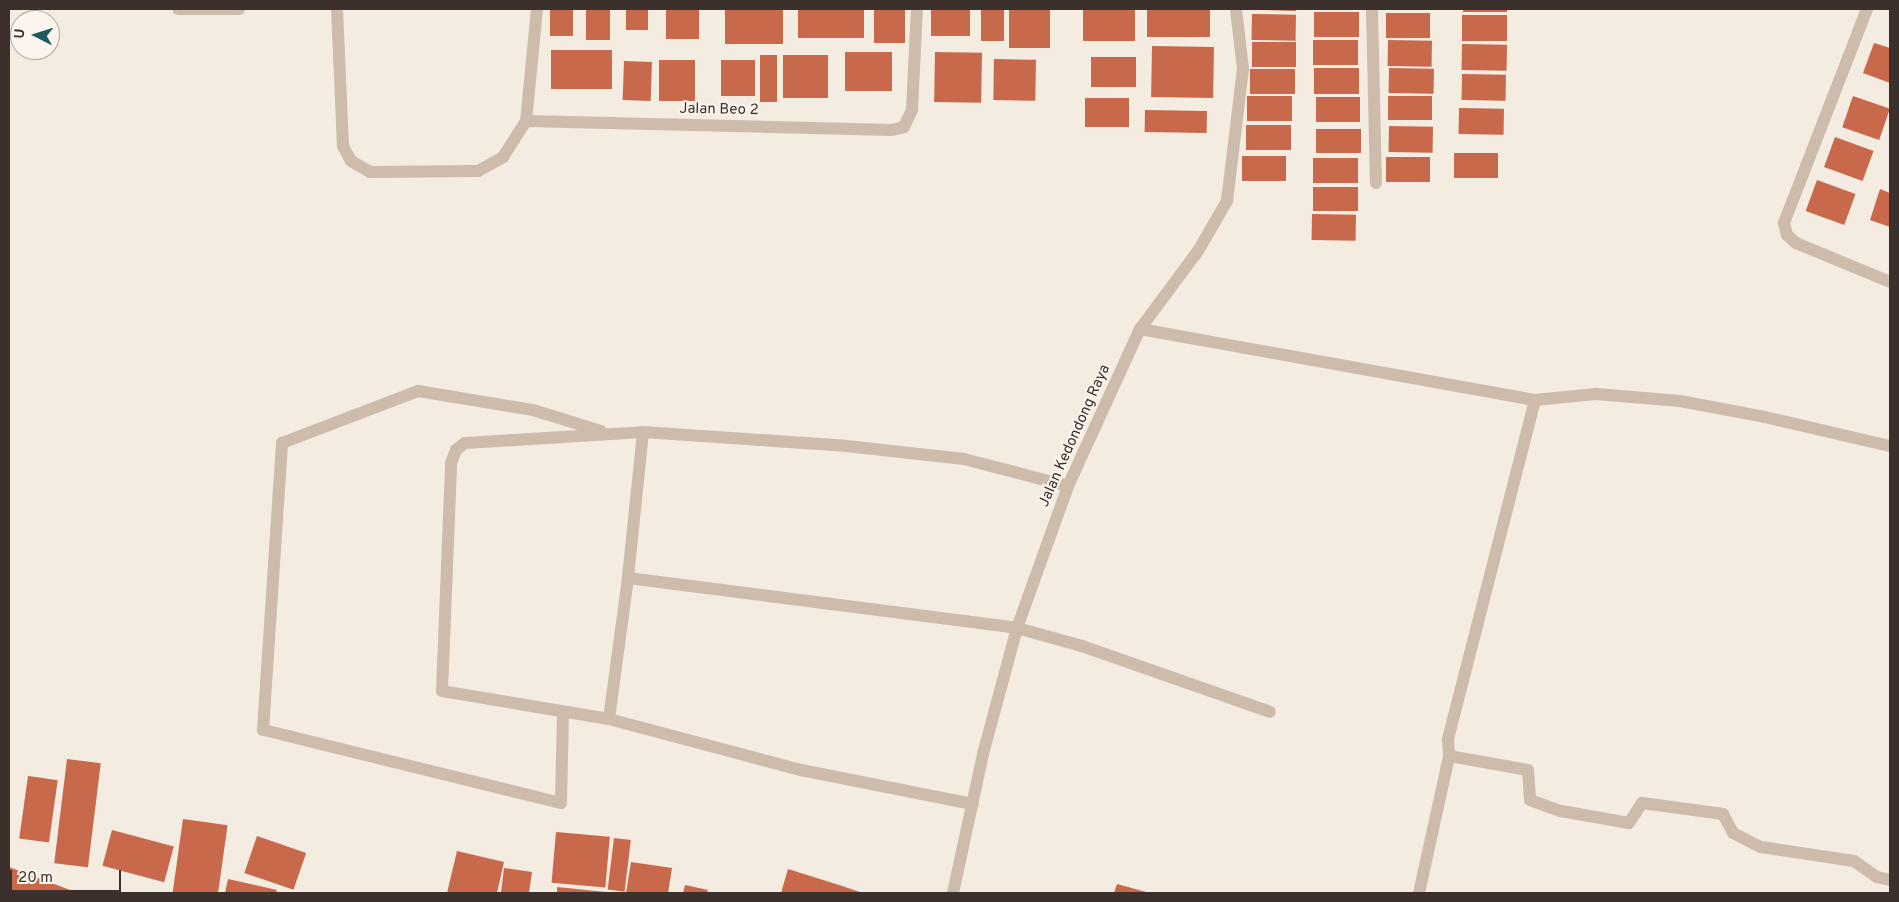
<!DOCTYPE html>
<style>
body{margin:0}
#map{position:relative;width:1899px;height:902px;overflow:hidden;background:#f4ebe1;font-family:Overpass,sans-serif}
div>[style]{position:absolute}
.building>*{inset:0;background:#c8694b;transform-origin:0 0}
.lane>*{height:12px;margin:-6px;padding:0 6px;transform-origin:6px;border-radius:6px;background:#cdbbac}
.street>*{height:12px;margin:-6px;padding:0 6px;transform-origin:6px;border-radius:6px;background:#cdbbac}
span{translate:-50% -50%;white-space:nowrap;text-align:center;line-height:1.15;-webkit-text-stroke:4px #fbf5ee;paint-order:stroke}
.street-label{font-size:15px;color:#3b302b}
.frame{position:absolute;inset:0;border:10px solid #3b302b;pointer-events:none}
.north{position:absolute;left:10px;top:10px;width:50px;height:50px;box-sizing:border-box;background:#fbf5ee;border:1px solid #aea6a0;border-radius:50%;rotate:275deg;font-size:14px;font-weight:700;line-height:20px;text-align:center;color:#3b302b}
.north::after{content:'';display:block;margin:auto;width:18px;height:22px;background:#1f5a5e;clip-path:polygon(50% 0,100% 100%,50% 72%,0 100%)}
.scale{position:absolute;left:10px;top:870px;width:111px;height:22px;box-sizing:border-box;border:2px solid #3b302b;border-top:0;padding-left:6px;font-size:15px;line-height:18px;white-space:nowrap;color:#3b302b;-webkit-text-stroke:4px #fbf5ee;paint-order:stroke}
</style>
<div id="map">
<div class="building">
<i style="left:550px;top:9px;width:23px;height:27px"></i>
<i style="left:586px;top:9px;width:24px;height:31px"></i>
<i style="left:626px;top:9px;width:22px;height:21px"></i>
<i style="left:666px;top:9px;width:33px;height:30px"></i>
<i style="left:725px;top:9px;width:58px;height:35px"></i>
<i style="left:798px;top:9px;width:66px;height:29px"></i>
<i style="left:874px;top:9px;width:31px;height:34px"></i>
<i style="left:931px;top:9px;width:39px;height:27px"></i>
<i style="left:981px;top:9px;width:23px;height:32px"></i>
<i style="left:1009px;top:9px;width:41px;height:39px"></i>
<i style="left:1083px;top:9px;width:52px;height:32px"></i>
<i style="left:1147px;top:9px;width:63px;height:28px"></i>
<i style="clip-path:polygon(1261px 9px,1296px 9px,1296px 11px,1261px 10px)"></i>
<i style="left:1463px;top:9px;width:44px;height:3px"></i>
<i style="left:1314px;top:12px;width:45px;height:25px"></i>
<i style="left:1386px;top:13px;width:44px;height:25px"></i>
<i style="left:1252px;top:14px;width:44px;height:26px;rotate:1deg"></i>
<i style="left:1462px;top:15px;width:45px;height:26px"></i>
<i style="left:1313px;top:40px;width:45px;height:25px"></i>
<i style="left:1388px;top:40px;width:44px;height:26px;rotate:1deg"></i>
<i style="left:1252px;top:42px;width:44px;height:25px"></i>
<i style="clip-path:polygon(1874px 43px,1890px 48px,1890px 83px,1863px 73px)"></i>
<i style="left:1462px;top:44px;width:45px;height:26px;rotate:1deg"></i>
<i style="left:1152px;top:46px;width:62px;height:51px;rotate:1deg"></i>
<i style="left:551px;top:50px;width:61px;height:39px"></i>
<i style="left:845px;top:52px;width:47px;height:39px"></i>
<i style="left:935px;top:52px;width:47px;height:50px;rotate:1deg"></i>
<i style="left:777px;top:55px;width:47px;height:17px;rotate:90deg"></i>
<i style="left:783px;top:55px;width:45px;height:43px"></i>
<i style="left:1091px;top:57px;width:45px;height:30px"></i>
<i style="left:994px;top:59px;width:42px;height:41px;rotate:1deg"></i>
<i style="left:659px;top:60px;width:36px;height:41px"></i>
<i style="left:721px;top:60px;width:34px;height:36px"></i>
<i style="left:624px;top:61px;width:28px;height:39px;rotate:2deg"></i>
<i style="left:1314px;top:68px;width:45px;height:26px"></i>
<i style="left:1389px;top:68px;width:45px;height:25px;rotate:1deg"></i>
<i style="left:1250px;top:69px;width:45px;height:25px"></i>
<i style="left:1462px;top:74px;width:44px;height:26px;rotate:1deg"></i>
<i style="left:1247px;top:96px;width:45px;height:25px"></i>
<i style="left:1388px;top:96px;width:44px;height:24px"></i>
<i style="left:1853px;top:96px;width:39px;height:33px;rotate:19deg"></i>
<i style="left:1316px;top:97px;width:44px;height:25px"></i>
<i style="left:1085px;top:98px;width:44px;height:29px"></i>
<i style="left:1459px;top:108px;width:45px;height:26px;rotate:1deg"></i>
<i style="left:1145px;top:110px;width:62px;height:22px;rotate:1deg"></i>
<i style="left:1246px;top:125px;width:45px;height:25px"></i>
<i style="left:1389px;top:126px;width:44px;height:26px;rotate:1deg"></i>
<i style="left:1316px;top:129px;width:45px;height:24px"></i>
<i style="left:1835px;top:137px;width:41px;height:32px;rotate:20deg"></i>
<i style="left:1454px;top:153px;width:44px;height:25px"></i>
<i style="left:1242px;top:156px;width:44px;height:25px"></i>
<i style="left:1386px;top:157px;width:44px;height:25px"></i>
<i style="left:1313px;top:158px;width:45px;height:25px"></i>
<i style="left:1817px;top:180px;width:41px;height:33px;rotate:20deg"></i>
<i style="left:1313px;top:187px;width:45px;height:24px"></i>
<i style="clip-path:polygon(1880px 189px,1890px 193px,1890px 227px,1870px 220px)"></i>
<i style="left:1312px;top:214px;width:44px;height:26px;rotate:1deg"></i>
<i style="left:67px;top:759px;width:34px;height:105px;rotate:7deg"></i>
<i style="left:28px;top:776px;width:30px;height:63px;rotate:8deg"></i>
<i style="left:183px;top:819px;width:45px;height:75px;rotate:8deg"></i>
<i style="left:112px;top:830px;width:64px;height:37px;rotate:15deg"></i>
<i style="left:556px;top:832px;width:54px;height:51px;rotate:5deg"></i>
<i style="left:257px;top:836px;width:52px;height:39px;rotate:19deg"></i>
<i style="left:614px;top:838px;width:17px;height:52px;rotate:7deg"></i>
<i style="clip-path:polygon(457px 851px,504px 862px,497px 893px,447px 893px)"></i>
<i style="clip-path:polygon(631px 862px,672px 868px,668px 893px,626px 893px)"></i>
<i style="clip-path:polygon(9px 867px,78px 893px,9px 893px)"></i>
<i style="clip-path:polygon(504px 868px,532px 872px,529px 893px,501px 893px)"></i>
<i style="clip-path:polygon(788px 869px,839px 885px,863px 893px,781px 893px)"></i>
<i style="clip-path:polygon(228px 879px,277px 890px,276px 893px,225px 893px)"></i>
<i style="clip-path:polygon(1117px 884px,1150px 893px,1114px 893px)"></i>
<i style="clip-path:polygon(685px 885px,708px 890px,707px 893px,683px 893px)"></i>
<i style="clip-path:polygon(557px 887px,606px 892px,606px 893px,557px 893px)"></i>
</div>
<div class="lane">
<i style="left:337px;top:9px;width:137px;rotate:87.5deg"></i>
<i style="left:343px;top:146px;width:17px;rotate:62deg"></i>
<i style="left:351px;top:161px;width:22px;rotate:30deg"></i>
<i style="left:370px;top:172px;width:108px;rotate:-0.5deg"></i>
<i style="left:478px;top:171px;width:29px;rotate:-29deg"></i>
<i style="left:503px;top:157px;width:43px;rotate:-57.4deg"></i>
</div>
<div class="street">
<i style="left:178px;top:9px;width:61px"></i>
<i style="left:537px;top:9px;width:113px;rotate:95.6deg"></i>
<i style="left:526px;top:121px;width:366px;rotate:1.4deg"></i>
<i style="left:892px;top:130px;width:12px;rotate:-14deg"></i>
<i style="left:904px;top:127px;width:19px;rotate:-65deg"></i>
<i style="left:912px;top:110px;width:101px;rotate:-87.2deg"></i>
<i style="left:1372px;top:9px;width:174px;rotate:88.7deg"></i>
<i style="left:1867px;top:9px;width:230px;rotate:111.2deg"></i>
<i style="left:1784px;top:223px;width:12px;rotate:76deg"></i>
<i style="left:1787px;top:235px;width:12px;rotate:42deg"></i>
<i style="left:1796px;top:243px;width:102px;rotate:22.5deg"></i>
<i style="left:1140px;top:329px;width:401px;rotate:10.2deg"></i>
<i style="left:1535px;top:400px;width:61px;rotate:-5.6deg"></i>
<i style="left:1596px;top:394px;width:84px;rotate:4.8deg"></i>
<i style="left:1680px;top:401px;width:86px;rotate:10.7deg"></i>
<i style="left:1765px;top:417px;width:128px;rotate:13.1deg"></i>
<i style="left:643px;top:432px;width:147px;rotate:95.9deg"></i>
<i style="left:628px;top:578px;width:142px;rotate:97.7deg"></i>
<i style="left:609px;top:719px;width:199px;rotate:14.9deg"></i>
<i style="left:801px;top:770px;width:175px;rotate:11.2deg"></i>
<i style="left:628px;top:578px;width:392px;rotate:7.3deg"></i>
<i style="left:1017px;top:628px;width:67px;rotate:15.5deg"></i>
<i style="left:1082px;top:646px;width:199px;rotate:19.3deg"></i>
<i style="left:563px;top:713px;width:90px;rotate:91.3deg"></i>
<i style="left:561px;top:803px;width:307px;rotate:-166.2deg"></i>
<i style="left:263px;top:730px;width:288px;rotate:-86.2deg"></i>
<i style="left:282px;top:443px;width:146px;rotate:-20.9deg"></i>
<i style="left:418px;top:391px;width:117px;rotate:9.4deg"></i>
<i style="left:533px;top:410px;width:71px;rotate:17.2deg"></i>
<i style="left:609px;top:719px;width:169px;rotate:-170.5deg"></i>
<i style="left:442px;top:691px;width:228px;rotate:-87.7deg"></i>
<i style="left:451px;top:463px;width:14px;rotate:-69deg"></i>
<i style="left:456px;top:450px;width:11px;rotate:-38deg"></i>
<i style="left:465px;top:443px;width:178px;rotate:-3.5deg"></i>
<i style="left:643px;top:432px;width:203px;rotate:3.9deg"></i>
<i style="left:846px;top:446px;width:119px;rotate:6.3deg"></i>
<i style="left:964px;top:459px;width:107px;rotate:14.6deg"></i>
<i style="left:1449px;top:756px;width:80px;rotate:10deg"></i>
<i style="left:1528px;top:770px;width:30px;rotate:86deg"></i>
<i style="left:1530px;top:800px;width:33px;rotate:20deg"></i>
<i style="left:1561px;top:811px;width:69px;rotate:10deg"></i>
<i style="left:1629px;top:823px;width:24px;rotate:-57deg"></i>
<i style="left:1642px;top:803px;width:82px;rotate:7.7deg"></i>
<i style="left:1723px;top:814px;width:21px;rotate:62deg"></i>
<i style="left:1733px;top:833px;width:31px;rotate:27deg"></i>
<i style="left:1761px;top:847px;width:94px;rotate:8.6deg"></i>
<i style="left:1854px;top:861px;width:28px;rotate:35deg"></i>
<i style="left:1877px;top:877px;width:13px;rotate:13deg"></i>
<i style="left:953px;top:893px;width:142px;rotate:-77.8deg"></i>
<i style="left:983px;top:754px;width:131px;rotate:-74.9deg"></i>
<i style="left:1017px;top:628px;width:151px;rotate:-70.2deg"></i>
<i style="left:1068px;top:486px;width:173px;rotate:-65.4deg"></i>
<i style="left:1140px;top:329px;width:97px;rotate:-53.4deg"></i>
<i style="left:1198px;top:251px;width:58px;rotate:-59.9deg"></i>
<i style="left:1227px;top:201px;width:133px;rotate:-83.1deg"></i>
<i style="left:1243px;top:69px;width:60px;rotate:-96.7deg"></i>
<i style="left:1419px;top:893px;width:140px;rotate:-77.6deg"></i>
<i style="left:1449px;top:756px;width:17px;rotate:-93deg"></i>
<i style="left:1448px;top:739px;width:350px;rotate:-75.6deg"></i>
</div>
<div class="street-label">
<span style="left:719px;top:110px;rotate:1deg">Jalan Beo 2</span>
<span style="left:1075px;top:436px;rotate:-66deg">Jalan Kedondong Raya</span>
</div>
<div class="frame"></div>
<div class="north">U</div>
<div class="scale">20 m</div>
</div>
